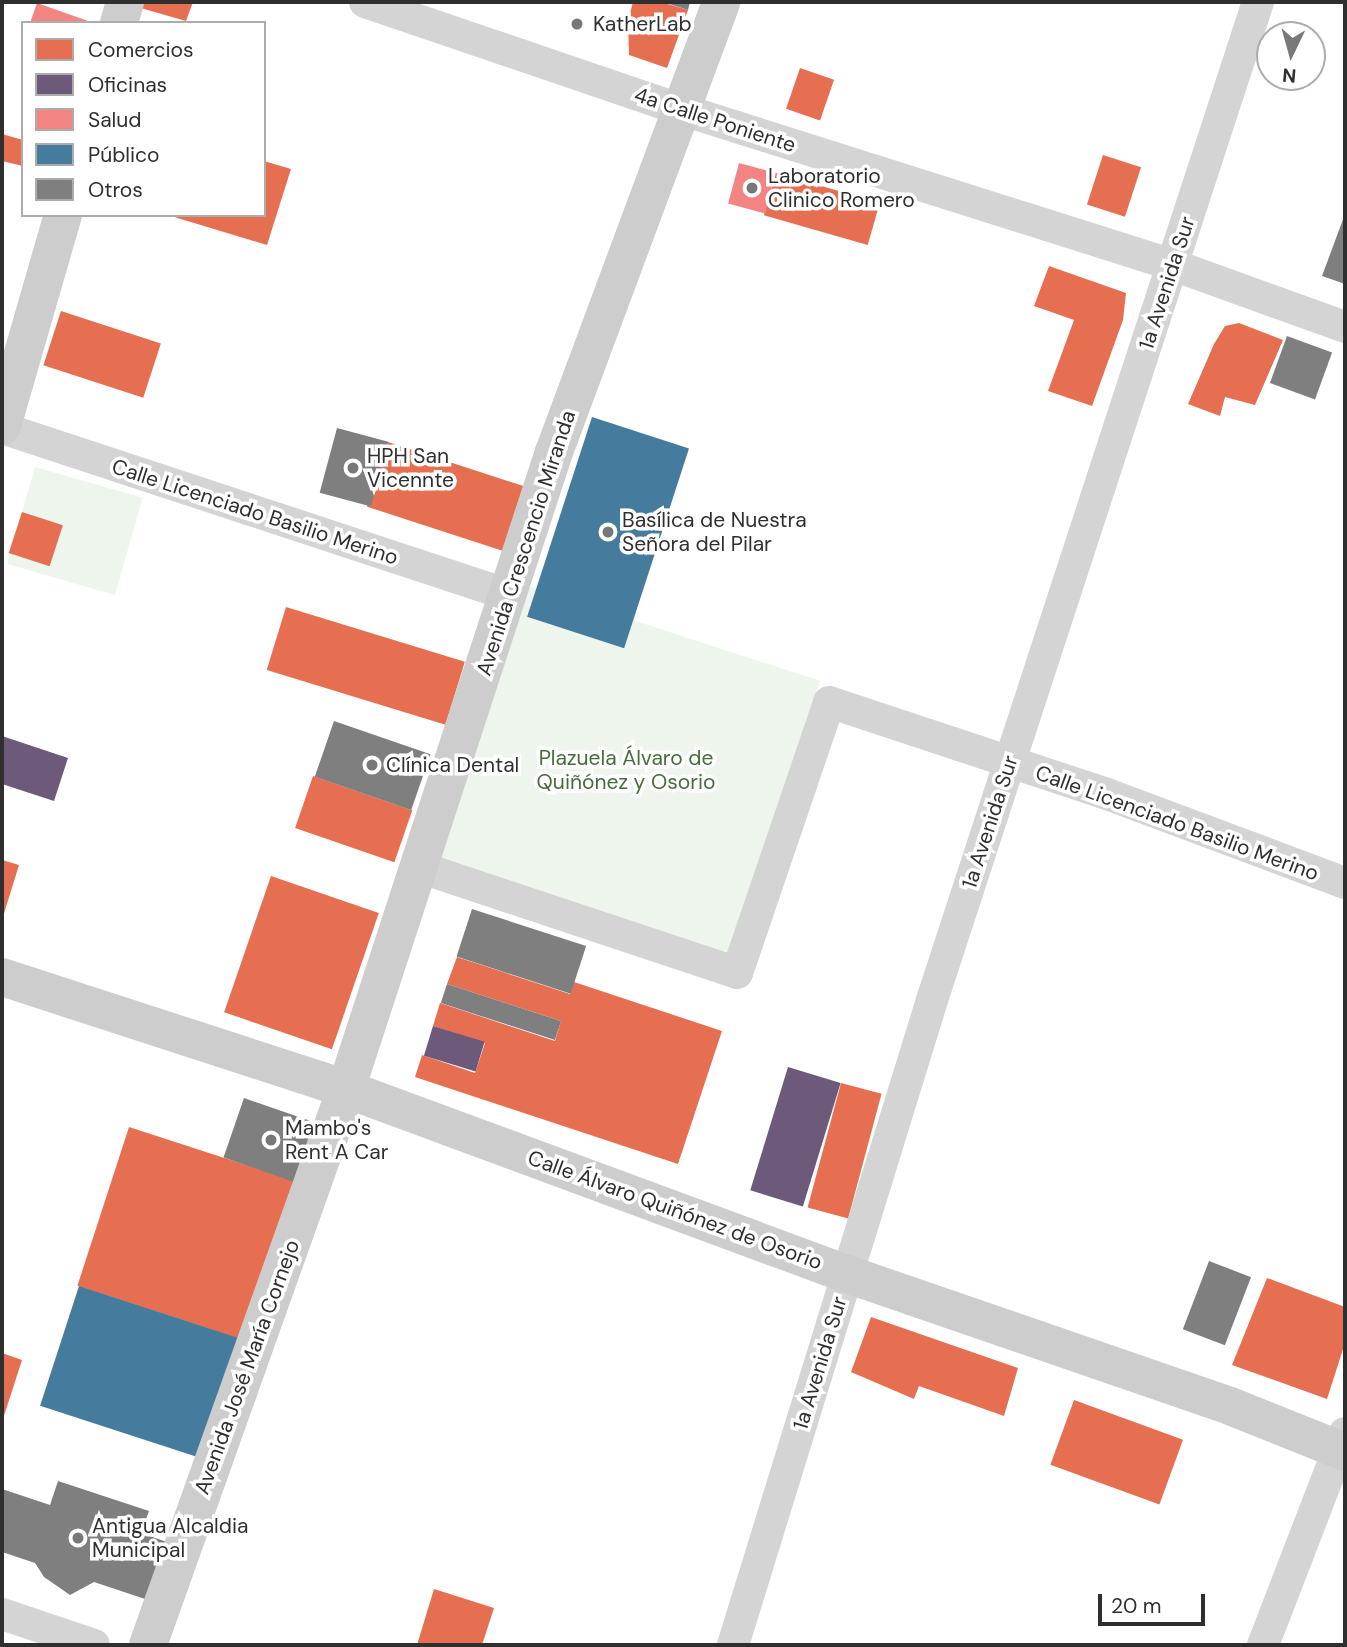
<!DOCTYPE html>
<meta charset="utf-8">
<style>
body{margin:0}
#map{position:relative;width:1347px;height:1647px;overflow:hidden;background:#fff;font-family:"DM Sans",sans-serif}
div>[style]{position:absolute}
.green>*{inset:0;background:#eef5ec;transform-origin:0 0}
.shops>*{inset:0;background:#e76f51;transform-origin:0 0}
.offices>*{inset:0;background:#6d597a;transform-origin:0 0}
.health>*{inset:0;background:#f28482;transform-origin:0 0}
.public>*{inset:0;background:#457b9d;transform-origin:0 0}
.building>*{inset:0;background:#7f7f7f;transform-origin:0 0}
.street>*{height:32px;margin:-16px;padding:0 16px;transform-origin:16px;border-radius:16px;background:#d4d4d4}
.secondary>*{height:38px;margin:-19px;padding:0 19px;transform-origin:19px;border-radius:19px;background:#cdcdcd}
.dots>*{width:19px;height:19px;translate:-50% -50%;box-sizing:border-box;border:4px solid #fff;border-radius:50%}
span{translate:-50% -50%;white-space:nowrap;text-align:center;line-height:1.15;-webkit-text-stroke:7px #fff;paint-order:stroke}
.poi-label{font-size:21px;color:#2f2f2f}
.left{translate:0 -50%;text-align:left}
.street-label{font-size:21px;color:#2f2f2f}
.park-label{font-size:21px;color:#456d3a}
.frame{position:absolute;inset:0;border:4px solid #2f2f2f;pointer-events:none}
.legend{position:absolute;left:21px;top:21px;width:245px;height:196px;box-sizing:border-box;background:#fff;border:2px solid #acacac;margin:0;padding:9px 12px;list-style:none;font-size:21px;color:#2f2f2f}
.legend li{display:flex;align-items:center;gap:14px;height:35px}
.legend b{width:35px;border:2px solid #acacac}
.north{position:absolute;left:1256px;top:21px;width:70px;height:70px;box-sizing:border-box;background:#fff;border:2px solid #acacac;border-radius:50%;rotate:185deg;font-size:19px;font-weight:700;line-height:28px;text-align:center;color:#2f2f2f}
.north::after{content:'';display:block;margin:auto;width:24px;height:32px;background:#787878;clip-path:polygon(50% 0,100% 100%,50% 72%,0 100%)}
.scale{position:absolute;left:1098px;top:1594px;width:107px;height:32px;box-sizing:border-box;border:4px solid #2f2f2f;border-top:0;padding-left:9px;font-size:21px;line-height:24px;white-space:nowrap;color:#2f2f2f;-webkit-text-stroke:5px #fff;paint-order:stroke}
</style>
<div id="map">
<div class="green">
<i style="left:35px;top:467px;width:112px;height:101px;rotate:16deg"></i>
<i style="left:528px;top:586px;width:307px;height:289px;rotate:18deg"></i>
</div>
<div class="shops">
<i style="clip-path:polygon(139px 2px,193px 2px,186px 21px,137px 7px)"></i>
<i style="clip-path:polygon(633px 2px,661px 2px,688px 10px,667px 68px,629px 55px,628px 21px)"></i>
<i style="left:800px;top:68px;width:36px;height:43px;rotate:19deg"></i>
<i style="clip-path:polygon(2px 134px,23px 140px,23px 166px,2px 161px)"></i>
<i style="left:1103px;top:155px;width:40px;height:52px;rotate:18deg"></i>
<i style="clip-path:polygon(264px 161px,291px 169px,267px 245px,171px 216px,264px 215px)"></i>
<i style="left:776px;top:173px;width:108px;height:44px;rotate:16deg"></i>
<i style="clip-path:polygon(1049px 266px,1126px 293px,1123px 320px,1092px 406px,1048px 391px,1074px 320px,1034px 306px)"></i>
<i style="left:61px;top:311px;width:105px;height:57px;rotate:18deg"></i>
<i style="clip-path:polygon(1239px 323px,1283px 340px,1255px 405px,1225px 397px,1220px 416px,1188px 404px,1214px 344px,1225px 326px)"></i>
<i style="left:388px;top:442px;width:144px;height:68px;rotate:18deg"></i>
<i style="left:22px;top:512px;width:43px;height:43px;rotate:18deg"></i>
<i style="left:286px;top:607px;width:187px;height:66px;rotate:17deg"></i>
<i style="left:313px;top:776px;width:105px;height:55px;rotate:19deg"></i>
<i style="clip-path:polygon(2px 860px,19px 865px,2px 920px)"></i>
<i style="left:271px;top:876px;width:114px;height:144px;rotate:19deg"></i>
<i style="clip-path:polygon(457px 957px,570px 994px,574px 982px,722px 1031px,678px 1164px,415px 1077px,422px 1055px,475px 1073px,485px 1043px,433px 1026px,440px 1003px,555px 1041px,561px 1021px,447px 984px)"></i>
<i style="left:841px;top:1083px;width:42px;height:129px;rotate:15deg"></i>
<i style="left:129px;top:1127px;width:179px;height:167px;rotate:18deg"></i>
<i style="clip-path:polygon(1267px 1278px,1345px 1307px,1345px 1343px,1327px 1399px,1232px 1365px)"></i>
<i style="clip-path:polygon(871px 1317px,1018px 1368px,1004px 1416px,919px 1386px,914px 1399px,851px 1372px)"></i>
<i style="clip-path:polygon(2px 1353px,22px 1360px,2px 1422px)"></i>
<i style="left:1074px;top:1400px;width:116px;height:69px;rotate:20deg"></i>
<i style="clip-path:polygon(434px 1589px,494px 1608px,482px 1645px,417px 1645px)"></i>
</div>
<div class="offices">
<i style="clip-path:polygon(2px 736px,68px 758px,54px 801px,2px 784px)"></i>
<i style="left:433px;top:1026px;width:54px;height:31px;rotate:17deg"></i>
<i style="left:788px;top:1067px;width:55px;height:129px;rotate:17deg"></i>
</div>
<div class="health">
<i style="clip-path:polygon(37px 3px,91px 22px,91px 23px,30px 23px)"></i>
<i style="left:739px;top:163px;width:38px;height:42px;rotate:15deg"></i>
</div>
<div class="public">
<i style="left:592px;top:417px;width:102px;height:210px;rotate:18deg"></i>
<i style="left:79px;top:1286px;width:176px;height:126px;rotate:18deg"></i>
</div>
<div class="building">
<i style="clip-path:polygon(663px 2px,690px 2px,688px 10px)"></i>
<i style="clip-path:polygon(1345px 214px,1345px 284px,1322px 276px)"></i>
<i style="left:1287px;top:336px;width:48px;height:50px;rotate:20deg"></i>
<i style="left:337px;top:428px;width:53px;height:67px;rotate:15deg"></i>
<i style="left:334px;top:721px;width:102px;height:59px;rotate:19deg"></i>
<i style="left:472px;top:909px;width:120px;height:50px;rotate:18deg"></i>
<i style="left:447px;top:984px;width:120px;height:20px;rotate:18deg"></i>
<i style="left:244px;top:1098px;width:78px;height:63px;rotate:19deg"></i>
<i style="left:1209px;top:1261px;width:45px;height:73px;rotate:21deg"></i>
<i style="clip-path:polygon(58px 1481px,149px 1511px,141px 1533px,167px 1542px,148px 1600px,94px 1582px,70px 1595px,44px 1577px,35px 1563px,2px 1552px,2px 1489px,50px 1505px)"></i>
</div>
<div class="street">
<i style="left:365px;top:2px;width:336px;rotate:18.8deg"></i>
<i style="left:683px;top:110px;width:514px;rotate:17.55deg"></i>
<i style="left:1173px;top:265px;width:183px;rotate:19.8deg"></i>
<i style="left:2px;top:428px;width:534px;rotate:18.23deg"></i>
<i style="left:419px;top:867px;width:335px;rotate:18.4deg"></i>
<i style="left:737px;top:973px;width:286px;rotate:-71.2deg"></i>
<i style="left:829px;top:702px;width:293px;rotate:18.3deg"></i>
<i style="left:1107px;top:794px;width:254px;rotate:20.5deg"></i>
<i style="left:2px;top:1614px;width:97px;rotate:18.6deg"></i>
<i style="left:733px;top:1645px;width:675px;rotate:-72.85deg"></i>
<i style="left:932px;top:1000px;width:1050px;rotate:-71.91deg"></i>
<i style="left:1263px;top:1645px;width:227px;rotate:-68.9deg"></i>
</div>
<div class="secondary">
<i style="left:119px;top:23px;width:22px;rotate:-74deg"></i>
<i style="left:2px;top:426px;width:220px;rotate:-73.9deg"></i>
<i style="left:2px;top:977px;width:362px;rotate:18deg"></i>
<i style="left:346px;top:1089px;width:534px;rotate:20.27deg"></i>
<i style="left:847px;top:1274px;width:405px;rotate:19deg"></i>
<i style="left:1230px;top:1406px;width:124px;rotate:21.8deg"></i>
<i style="left:148px;top:1645px;width:590px;rotate:-70.4deg"></i>
<i style="left:346px;top:1089px;width:670px;rotate:-71.92deg"></i>
<i style="left:554px;top:452px;width:480px;rotate:-69.6deg"></i>
</div>
<div class="dots">
<i style="left:577px;top:24px;background:#787878"></i>
<i style="left:752px;top:188px;background:#787878"></i>
<i style="left:353px;top:468px;background:#787878"></i>
<i style="left:608px;top:532px;background:#787878"></i>
<i style="left:372px;top:765px;background:#787878"></i>
<i style="left:271px;top:1140px;background:#787878"></i>
<i style="left:78px;top:1538px;background:#787878"></i>
</div>
<div class="poi-label">
<span class="left" style="left:593px;top:24px">KatherLab</span>
<span class="left" style="left:768px;top:188px">Laboratorio<br>Clinico Romero</span>
<span class="left" style="left:367px;top:468px">HPH San<br>Vicennte</span>
<span class="left" style="left:622px;top:532px">Basílica de Nuestra<br>Señora del Pilar</span>
<span class="left" style="left:386px;top:765px">Clínica Dental</span>
<span class="left" style="left:285px;top:1140px">Mambo's<br>Rent A Car</span>
<span class="left" style="left:92px;top:1538px">Antigua Alcaldia<br>Municipal</span>
</div>
<div class="street-label">
<span style="left:715px;top:120px;rotate:18deg">4a Calle Poniente</span>
<span style="left:1167px;top:283px;rotate:-72deg">1a Avenida Sur</span>
<span style="left:255px;top:512px;rotate:18deg">Calle Licenciado Basilio Merino</span>
<span style="left:526px;top:543px;rotate:-72deg">Avenida Crescencio Miranda</span>
<span style="left:990px;top:822px;rotate:-72deg">1a Avenida Sur</span>
<span style="left:1177px;top:823px;rotate:20deg">Calle Licenciado Basilio Merino</span>
<span style="left:675px;top:1210px;rotate:20deg">Calle Álvaro Quiñónez de Osorio</span>
<span style="left:820px;top:1363px;rotate:-73deg">1a Avenida Sur</span>
<span style="left:247px;top:1367px;rotate:-70deg">Avenida José María Cornejo</span>
</div>
<div class="park-label">
<span style="left:626px;top:770px">Plazuela Álvaro de<br>Quiñónez y Osorio</span>
</div>
<div class="frame"></div>
<ul class="legend">
<li><b style="height:19px;background:#e76f51"></b>Comercios</li>
<li><b style="height:19px;background:#6d597a"></b>Oficinas</li>
<li><b style="height:19px;background:#f28482"></b>Salud</li>
<li><b style="height:19px;background:#457b9d"></b>Público</li>
<li><b style="height:19px;background:#7f7f7f"></b>Otros</li>
</ul>
<div class="north">N</div>
<div class="scale">20 m</div>
</div>
